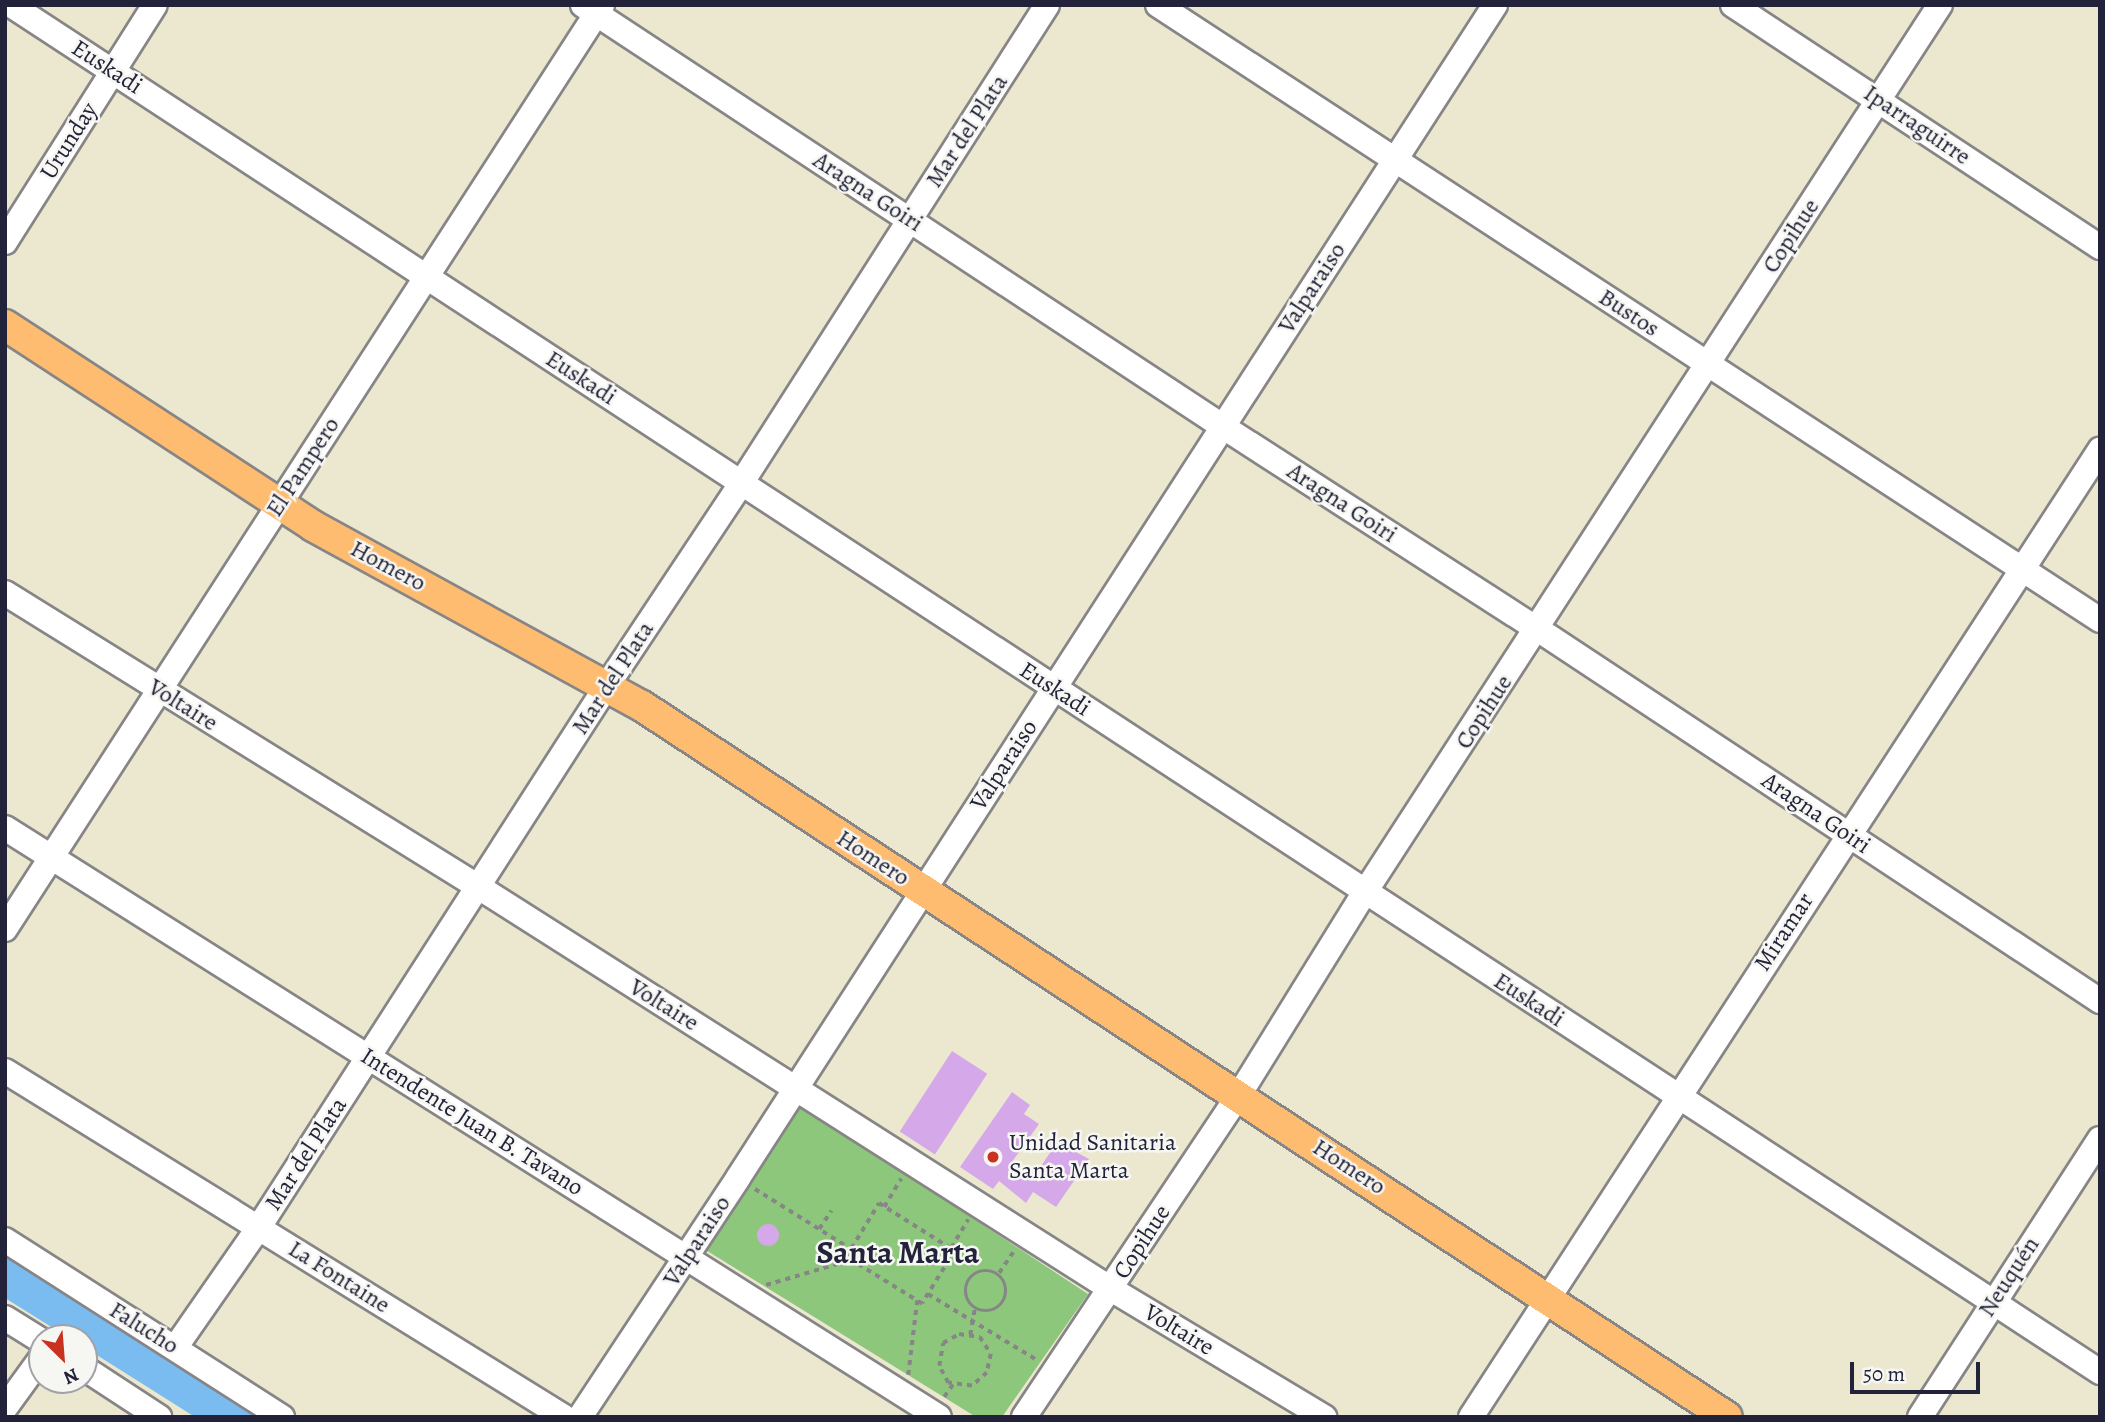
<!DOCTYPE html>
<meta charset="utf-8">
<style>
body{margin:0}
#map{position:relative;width:2105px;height:1422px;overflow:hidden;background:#ece8d0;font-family:Alegreya,serif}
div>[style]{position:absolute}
.green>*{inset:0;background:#8cc77c}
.water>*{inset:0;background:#7bbcf0}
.building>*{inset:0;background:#d5a8e9;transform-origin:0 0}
.round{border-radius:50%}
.path>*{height:3.5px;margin-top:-1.75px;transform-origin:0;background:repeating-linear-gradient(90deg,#878586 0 5px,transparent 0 10px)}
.path>.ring{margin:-1.75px;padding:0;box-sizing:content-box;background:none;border:3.5px solid #878586;border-radius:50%}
.roads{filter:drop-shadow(2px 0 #878586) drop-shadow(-2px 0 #878586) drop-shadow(0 2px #878586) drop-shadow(0 -2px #878586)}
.minor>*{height:24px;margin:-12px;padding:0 12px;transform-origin:12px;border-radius:12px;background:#fff}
.major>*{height:30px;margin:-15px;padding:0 15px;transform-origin:15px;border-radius:15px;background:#fdbc70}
.dots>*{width:19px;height:19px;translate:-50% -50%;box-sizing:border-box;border:4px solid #f6f6f2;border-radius:50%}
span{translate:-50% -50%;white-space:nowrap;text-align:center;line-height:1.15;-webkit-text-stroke:5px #f6f6f2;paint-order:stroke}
.street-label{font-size:24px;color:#22223b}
.poi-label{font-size:24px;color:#22223b}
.left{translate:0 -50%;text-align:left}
.district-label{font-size:32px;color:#22223b;font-weight:700}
.frame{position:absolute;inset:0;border:7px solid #22223b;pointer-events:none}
.north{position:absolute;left:28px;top:1324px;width:70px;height:70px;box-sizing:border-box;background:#f6f6f2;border:2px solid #a1a1a9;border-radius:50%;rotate:155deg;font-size:19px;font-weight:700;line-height:28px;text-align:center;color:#22223b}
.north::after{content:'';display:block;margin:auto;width:24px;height:32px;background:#c8321e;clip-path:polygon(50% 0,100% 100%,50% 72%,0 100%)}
.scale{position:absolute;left:1850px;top:1362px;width:130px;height:32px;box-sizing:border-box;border:4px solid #22223b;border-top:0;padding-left:9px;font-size:21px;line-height:24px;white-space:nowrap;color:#22223b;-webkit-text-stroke:5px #f6f6f2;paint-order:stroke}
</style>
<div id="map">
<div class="green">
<i style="clip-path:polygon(801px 1105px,1088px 1294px,1002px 1417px,976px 1417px,704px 1249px)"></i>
</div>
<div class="water">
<i style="clip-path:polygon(5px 1254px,260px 1417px,195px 1417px,84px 1347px,84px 1338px,69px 1338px,5px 1298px)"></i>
</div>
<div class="building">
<i style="left:952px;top:1051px;width:42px;height:96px;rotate:33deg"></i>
<i style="clip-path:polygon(1012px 1092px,1030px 1105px,1024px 1114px,1039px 1124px,1009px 1166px,1034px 1177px,1057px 1142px,1089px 1159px,1056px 1207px,1033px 1192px,1026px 1203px,999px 1181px,993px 1189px,960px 1167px)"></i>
<i class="round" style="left:757px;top:1224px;width:22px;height:22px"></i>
</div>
<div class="path">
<i style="left:755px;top:1189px;width:113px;rotate:32deg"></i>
<i style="left:879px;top:1203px;width:90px;rotate:32.3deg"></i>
<i style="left:955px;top:1251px;width:62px;rotate:121.9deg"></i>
<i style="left:922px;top:1304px;width:89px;rotate:-148.3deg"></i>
<i style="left:846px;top:1257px;width:63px;rotate:-58.6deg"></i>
<i style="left:884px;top:1207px;width:33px;rotate:-59deg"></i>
<i style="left:819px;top:1229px;width:22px;rotate:-56deg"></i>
<i style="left:951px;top:1248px;width:33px;rotate:-59deg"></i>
<i class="ring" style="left:966px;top:1271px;width:36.5px;height:36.5px"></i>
<i style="left:999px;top:1273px;width:25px;rotate:-56deg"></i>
<i style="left:766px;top:1285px;width:89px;rotate:-16.4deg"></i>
<i style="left:928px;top:1294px;width:127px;rotate:31.2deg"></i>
<i style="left:959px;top:1334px;width:21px;rotate:8deg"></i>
<i style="left:980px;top:1337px;width:20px;rotate:57deg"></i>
<i style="left:991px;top:1354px;width:19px;rotate:102deg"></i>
<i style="left:987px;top:1373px;width:20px;rotate:139deg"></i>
<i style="left:972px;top:1386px;width:24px;rotate:-173deg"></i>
<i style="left:948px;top:1383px;width:19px;rotate:-118deg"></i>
<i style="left:939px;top:1366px;width:23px;rotate:-80deg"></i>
<i style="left:943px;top:1343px;width:18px;rotate:-29deg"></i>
<i style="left:970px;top:1335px;width:27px;rotate:-80deg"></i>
<i style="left:908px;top:1375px;width:75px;rotate:-83.1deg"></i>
<i style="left:944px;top:1397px;width:16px;rotate:-55deg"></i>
</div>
<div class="roads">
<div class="minor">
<i style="left:11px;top:5px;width:2497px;rotate:33.2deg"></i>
<i style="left:583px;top:5px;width:765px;rotate:33.38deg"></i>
<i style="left:1222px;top:426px;width:377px;rotate:32.8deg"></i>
<i style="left:1539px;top:630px;width:673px;rotate:33.48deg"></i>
<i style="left:1158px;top:5px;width:1125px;rotate:33.14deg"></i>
<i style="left:1733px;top:5px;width:440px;rotate:33.4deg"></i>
<i style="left:5px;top:242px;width:280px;rotate:-57.7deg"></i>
<i style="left:5px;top:593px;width:556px;rotate:31.83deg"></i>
<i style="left:477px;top:886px;width:751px;rotate:32.44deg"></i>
<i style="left:1111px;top:1289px;width:249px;rotate:31deg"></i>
<i style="left:5px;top:828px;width:1104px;rotate:32.24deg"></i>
<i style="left:5px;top:929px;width:1100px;rotate:-57.13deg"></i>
<i style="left:5px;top:1071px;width:657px;rotate:31.76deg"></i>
<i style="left:5px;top:1240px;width:329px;rotate:32.6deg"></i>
<i style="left:5px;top:1318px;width:44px;rotate:31.9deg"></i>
<i style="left:175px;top:1348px;width:147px;rotate:-55.2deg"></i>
<i style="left:259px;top:1227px;width:645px;rotate:-57.27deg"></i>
<i style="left:608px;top:684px;width:242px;rotate:-56.4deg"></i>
<i style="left:742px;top:482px;width:566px;rotate:-57.4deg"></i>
<i style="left:84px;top:1368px;width:90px;rotate:33.2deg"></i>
<i style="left:5px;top:1408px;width:63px;rotate:-54deg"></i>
<i style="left:580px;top:1417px;width:287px;rotate:-56.5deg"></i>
<i style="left:738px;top:1178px;width:1396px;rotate:-57.16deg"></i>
<i style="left:1024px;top:1417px;width:387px;rotate:-56.3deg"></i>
<i style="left:1239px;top:1095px;width:239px;rotate:-58.2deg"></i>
<i style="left:1365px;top:892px;width:1057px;rotate:-57.05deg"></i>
<i style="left:1471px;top:1417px;width:1154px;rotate:-56.96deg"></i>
<i style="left:1920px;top:1417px;width:331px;rotate:-57.1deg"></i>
</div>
<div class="major">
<i style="left:5px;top:325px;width:368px;rotate:33.1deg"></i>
<i style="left:313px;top:526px;width:375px;rotate:28.7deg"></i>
<i style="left:642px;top:706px;width:1297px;rotate:33.24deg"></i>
</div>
</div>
<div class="dots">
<i style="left:993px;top:1157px;background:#c8321e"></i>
</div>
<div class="street-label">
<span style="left:107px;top:67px;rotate:33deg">Euskadi</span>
<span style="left:1917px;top:125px;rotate:34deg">Iparraguirre</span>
<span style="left:967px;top:131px;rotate:-57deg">Mar del Plata</span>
<span style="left:69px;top:141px;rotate:-58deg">Urunday</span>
<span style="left:868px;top:192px;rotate:33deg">Aragna Goiri</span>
<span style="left:1791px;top:236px;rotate:-57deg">Copihue</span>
<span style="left:1312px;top:288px;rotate:-57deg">Valparaiso</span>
<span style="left:1629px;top:313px;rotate:33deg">Bustos</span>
<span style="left:581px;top:378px;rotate:33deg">Euskadi</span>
<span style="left:303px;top:467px;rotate:-57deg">El Pampero</span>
<span style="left:1342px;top:503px;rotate:33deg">Aragna Goiri</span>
<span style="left:388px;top:566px;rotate:28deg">Homero</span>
<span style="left:613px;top:678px;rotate:-57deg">Mar del Plata</span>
<span style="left:1055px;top:689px;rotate:33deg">Euskadi</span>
<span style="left:183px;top:705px;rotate:32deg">Voltaire</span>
<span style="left:1484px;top:712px;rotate:-57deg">Copihue</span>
<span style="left:1004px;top:765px;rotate:-57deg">Valparaiso</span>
<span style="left:1816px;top:813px;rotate:34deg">Aragna Goiri</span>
<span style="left:873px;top:858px;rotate:33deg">Homero</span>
<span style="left:1784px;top:932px;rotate:-57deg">Miramar</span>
<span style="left:1529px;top:1000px;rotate:33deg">Euskadi</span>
<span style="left:664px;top:1005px;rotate:32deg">Voltaire</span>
<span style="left:472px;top:1122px;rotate:32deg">Intendente Juan B. Tavano</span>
<span style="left:306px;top:1154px;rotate:-57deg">Mar del Plata</span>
<span style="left:1349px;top:1167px;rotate:33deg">Homero</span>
<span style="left:697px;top:1241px;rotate:-57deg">Valparaiso</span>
<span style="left:1142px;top:1242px;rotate:-57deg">Copihue</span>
<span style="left:339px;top:1277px;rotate:32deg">La Fontaine</span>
<span style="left:2009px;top:1277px;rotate:-57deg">Neuquén</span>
<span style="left:144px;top:1328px;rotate:32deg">Falucho</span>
<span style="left:1179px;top:1330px;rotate:31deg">Voltaire</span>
</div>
<div class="poi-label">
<span class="left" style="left:1009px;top:1157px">Unidad Sanitaria<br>Santa Marta</span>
</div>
<div class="district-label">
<span style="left:898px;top:1252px">Santa Marta</span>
</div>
<div class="frame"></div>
<div class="north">N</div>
<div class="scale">50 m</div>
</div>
